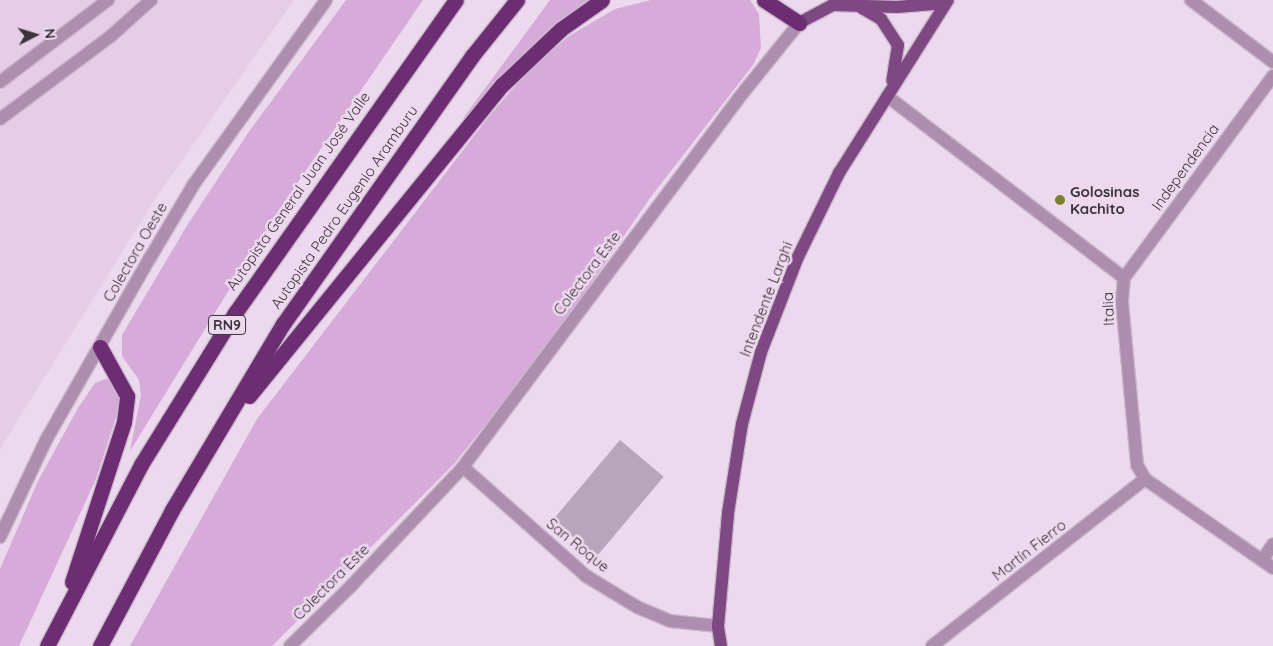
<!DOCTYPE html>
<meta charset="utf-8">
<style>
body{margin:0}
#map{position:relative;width:1273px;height:646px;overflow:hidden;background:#edd9ee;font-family:Quicksand,sans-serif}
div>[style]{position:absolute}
.built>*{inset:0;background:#e6cce7}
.green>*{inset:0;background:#d6aad9}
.building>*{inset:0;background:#b8a5b9;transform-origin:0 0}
.roads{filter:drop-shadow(1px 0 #cab8cb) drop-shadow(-1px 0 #cab8cb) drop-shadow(0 1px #cab8cb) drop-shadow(0 -1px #cab8cb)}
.minor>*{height:12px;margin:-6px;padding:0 6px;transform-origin:6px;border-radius:6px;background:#ad8eae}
.major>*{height:12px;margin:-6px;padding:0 6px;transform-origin:6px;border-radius:6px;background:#7e4882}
.highway>*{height:15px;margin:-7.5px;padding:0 7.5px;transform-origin:7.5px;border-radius:7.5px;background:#6c2d72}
.dots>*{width:14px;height:14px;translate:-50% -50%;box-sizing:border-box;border:2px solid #edd9ee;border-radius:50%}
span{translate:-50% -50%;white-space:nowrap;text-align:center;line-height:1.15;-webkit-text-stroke:5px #edd9ee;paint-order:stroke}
.shield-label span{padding:1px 4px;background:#edd9ee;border:1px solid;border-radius:4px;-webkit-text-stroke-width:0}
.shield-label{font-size:14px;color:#3c343d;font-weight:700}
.street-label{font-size:15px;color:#3c343d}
.poi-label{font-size:15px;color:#3c343d;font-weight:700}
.left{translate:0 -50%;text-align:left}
.north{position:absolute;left:10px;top:10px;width:50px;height:50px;-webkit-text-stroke:4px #edd9ee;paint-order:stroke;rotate:85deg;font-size:14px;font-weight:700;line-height:20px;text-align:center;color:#3c343d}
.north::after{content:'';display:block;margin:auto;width:18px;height:22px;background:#3c343d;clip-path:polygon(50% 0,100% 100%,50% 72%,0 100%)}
</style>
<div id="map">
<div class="built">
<i style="clip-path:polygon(0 0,294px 0,155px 199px,0 449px)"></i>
</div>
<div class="green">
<i style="clip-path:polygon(346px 0,423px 0,272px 220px,130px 451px,141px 395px,139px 380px,122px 356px,122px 335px,188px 224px,248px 133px)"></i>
<i style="clip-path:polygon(550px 0,592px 0,466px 120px,464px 117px)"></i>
<i style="clip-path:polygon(651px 0,750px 0,759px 14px,761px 48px,753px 65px,650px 198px,546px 349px,454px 464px,272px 646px,130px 646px,257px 419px,490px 115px,529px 70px,569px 36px,615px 9px)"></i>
<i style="clip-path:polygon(105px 379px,112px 379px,121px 388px,119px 408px,96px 479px,19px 646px,0 646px,0 569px,38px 481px,78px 408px,95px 383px)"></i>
</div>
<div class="building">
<i style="left:620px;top:440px;width:57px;height:105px;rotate:40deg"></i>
</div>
<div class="roads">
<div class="minor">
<i style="left:1191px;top:0;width:103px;rotate:37.1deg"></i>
<i style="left:0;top:82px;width:136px;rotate:-37.2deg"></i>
<i style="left:887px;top:96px;width:299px;rotate:37.5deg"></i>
<i style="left:0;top:119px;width:139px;rotate:-36.8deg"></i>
<i style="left:111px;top:36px;width:54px;rotate:-42deg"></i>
<i style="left:1124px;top:278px;width:24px;rotate:95deg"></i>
<i style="left:1122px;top:302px;width:164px;rotate:84.7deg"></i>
<i style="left:1137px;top:465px;width:16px;rotate:60deg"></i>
<i style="left:1145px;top:479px;width:156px;rotate:34.8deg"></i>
<i style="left:1124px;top:278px;width:251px;rotate:-53.6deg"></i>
<i style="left:463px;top:467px;width:164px;rotate:41.5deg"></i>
<i style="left:586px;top:576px;width:60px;rotate:31.3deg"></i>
<i style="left:637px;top:607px;width:36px;rotate:23deg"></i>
<i style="left:670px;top:621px;width:48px;rotate:5.9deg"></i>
<i style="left:0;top:537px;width:107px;rotate:-64.6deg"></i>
<i style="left:46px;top:440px;width:210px;rotate:-60.3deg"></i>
<i style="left:150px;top:258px;width:86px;rotate:-59.3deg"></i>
<i style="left:194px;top:184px;width:226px;rotate:-54.3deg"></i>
<i style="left:1262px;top:560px;width:19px;rotate:-55deg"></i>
<i style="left:290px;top:646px;width:86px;rotate:-44.5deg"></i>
<i style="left:351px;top:586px;width:163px;rotate:-46.7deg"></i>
<i style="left:463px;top:467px;width:459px;rotate:-53.2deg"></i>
<i style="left:738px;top:99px;width:97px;rotate:-51.2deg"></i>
<i style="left:932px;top:646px;width:271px;rotate:-38.1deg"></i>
</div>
<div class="major">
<i style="left:862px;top:8px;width:22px;rotate:30deg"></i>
<i style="left:881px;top:19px;width:31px;rotate:57deg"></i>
<i style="left:898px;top:45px;width:36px;rotate:99deg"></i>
<i style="left:799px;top:23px;width:38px;rotate:-28deg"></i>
<i style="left:833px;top:5px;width:64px;rotate:1.8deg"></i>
<i style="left:897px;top:7px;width:49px;rotate:-4.7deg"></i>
<i style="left:721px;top:646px;width:20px;rotate:-99deg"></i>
<i style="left:718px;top:626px;width:113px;rotate:-84.9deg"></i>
<i style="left:728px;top:513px;width:90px;rotate:-81.1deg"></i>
<i style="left:742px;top:424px;width:74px;rotate:-75.2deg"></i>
<i style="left:761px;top:352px;width:100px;rotate:-68.8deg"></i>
<i style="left:797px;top:259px;width:96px;rotate:-64deg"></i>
<i style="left:839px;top:173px;width:204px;rotate:-57.8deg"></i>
</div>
<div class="highway">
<i style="left:764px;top:0;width:42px;rotate:33.3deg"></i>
<i style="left:249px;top:396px;width:401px;rotate:-50.9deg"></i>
<i style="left:502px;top:85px;width:81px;rotate:-43.5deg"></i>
<i style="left:561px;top:29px;width:50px;rotate:-35.3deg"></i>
<i style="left:72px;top:582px;width:168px;rotate:-72deg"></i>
<i style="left:124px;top:422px;width:26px;rotate:-83deg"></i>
<i style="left:127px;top:396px;width:56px;rotate:-118.9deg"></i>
<i style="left:47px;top:646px;width:206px;rotate:-62.6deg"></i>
<i style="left:142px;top:463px;width:176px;rotate:-58.2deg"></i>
<i style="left:235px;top:313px;width:383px;rotate:-54.8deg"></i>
<i style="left:100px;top:646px;width:154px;rotate:-62.1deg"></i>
<i style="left:172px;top:510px;width:217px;rotate:-59.2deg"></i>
<i style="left:283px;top:324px;width:328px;rotate:-54.8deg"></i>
<i style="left:472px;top:56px;width:72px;rotate:-51.2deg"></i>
</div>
</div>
<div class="dots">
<i style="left:1060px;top:200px;background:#78812c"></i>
</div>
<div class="shield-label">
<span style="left:227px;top:325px">RN9</span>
</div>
<div class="street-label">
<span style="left:1185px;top:167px;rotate:-54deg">Independencia</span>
<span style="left:298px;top:191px;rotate:-55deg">Autopista General Juan José Valle</span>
<span style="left:344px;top:207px;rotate:-55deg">Autopista Pedro Eugenio Aramburu</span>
<span style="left:135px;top:252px;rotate:-60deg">Colectora Oeste</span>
<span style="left:587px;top:273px;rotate:-53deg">Colectora Este</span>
<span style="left:766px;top:299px;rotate:-69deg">Intendente Larghi</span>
<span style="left:1108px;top:309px;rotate:-92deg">Italia</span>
<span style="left:578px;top:545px;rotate:39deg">San Roque</span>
<span style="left:1029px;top:550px;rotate:-38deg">Martín Fierro</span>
<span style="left:331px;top:582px;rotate:-45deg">Colectora Este</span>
</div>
<div class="poi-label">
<span class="left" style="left:1070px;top:200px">Golosinas<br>Kachito</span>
</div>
<div class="north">N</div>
</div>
